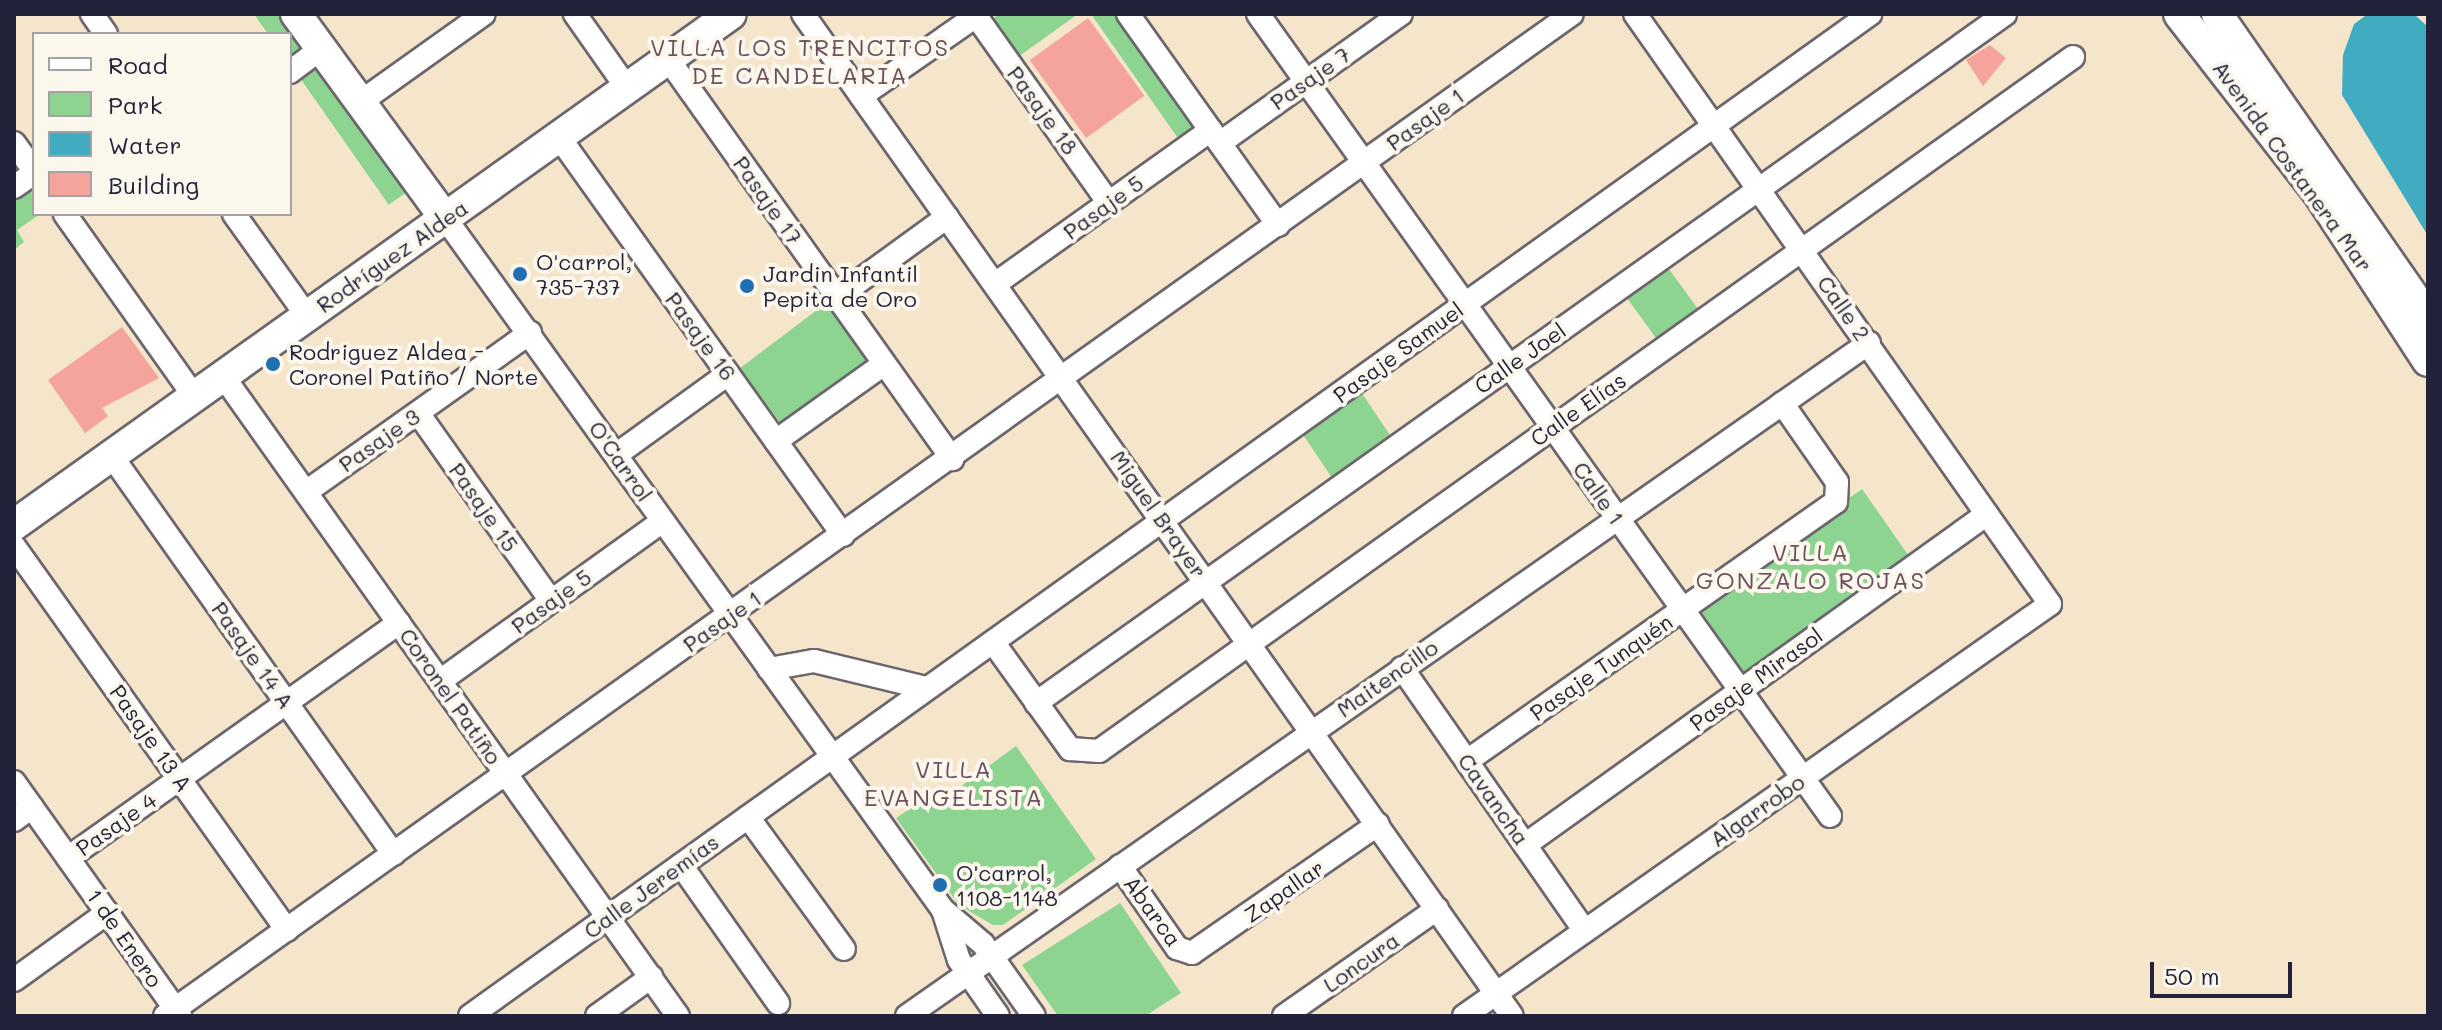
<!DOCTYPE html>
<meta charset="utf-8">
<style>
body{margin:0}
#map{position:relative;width:2442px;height:1030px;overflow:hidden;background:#f4e5cb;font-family:Mali,sans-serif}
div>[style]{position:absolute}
.green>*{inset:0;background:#8cd48f;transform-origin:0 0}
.water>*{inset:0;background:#41acc1}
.building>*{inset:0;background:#f5a49c;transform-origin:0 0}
.roads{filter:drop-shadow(2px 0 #6c666d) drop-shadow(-2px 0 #6c666d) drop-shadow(0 2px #6c666d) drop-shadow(0 -2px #6c666d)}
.street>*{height:22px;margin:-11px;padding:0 11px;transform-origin:11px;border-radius:11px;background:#fff}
.secondary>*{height:30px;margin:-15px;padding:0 15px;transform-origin:15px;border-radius:15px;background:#fff}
.dots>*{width:22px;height:22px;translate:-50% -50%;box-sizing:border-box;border:4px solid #fbf7ec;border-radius:50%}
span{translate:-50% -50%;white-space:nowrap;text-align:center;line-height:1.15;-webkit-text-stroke:8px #fbf7ec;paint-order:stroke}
.street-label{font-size:22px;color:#22223b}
.poi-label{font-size:22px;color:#22223b}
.left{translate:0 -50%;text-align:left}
.neighbourhood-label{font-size:24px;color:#6c505d;letter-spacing:2px}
.frame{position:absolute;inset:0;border:16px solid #22223b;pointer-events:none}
.legend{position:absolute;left:32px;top:32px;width:260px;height:184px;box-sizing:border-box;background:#fbf7ec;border:2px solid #a4a2a5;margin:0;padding:10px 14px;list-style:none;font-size:24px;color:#22223b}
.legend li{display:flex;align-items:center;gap:16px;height:40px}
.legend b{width:40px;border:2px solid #a4a2a5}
.scale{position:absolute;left:2150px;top:962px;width:142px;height:36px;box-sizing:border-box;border:4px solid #22223b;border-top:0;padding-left:10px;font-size:24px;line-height:28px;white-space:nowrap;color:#22223b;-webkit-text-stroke:6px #fbf7ec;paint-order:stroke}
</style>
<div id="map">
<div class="green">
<i style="clip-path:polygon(254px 14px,282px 14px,309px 51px,290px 64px,290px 34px,268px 34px)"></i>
<i style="clip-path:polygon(999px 14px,1078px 14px,1018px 57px,991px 20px)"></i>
<i style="clip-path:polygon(1091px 14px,1119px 14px,1200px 127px,1180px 141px)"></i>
<i style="left:316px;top:59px;width:161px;height:24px;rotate:55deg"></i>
<i style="clip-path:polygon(29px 186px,40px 214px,17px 230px,24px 242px,14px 250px,14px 196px)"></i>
<i style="left:1666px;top:265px;width:60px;height:51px;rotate:54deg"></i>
<i style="left:825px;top:304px;width:74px;height:107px;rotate:53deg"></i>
<i style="left:1361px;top:392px;width:57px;height:72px;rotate:56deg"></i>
<i style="left:1862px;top:489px;width:85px;height:202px;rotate:55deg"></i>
<i style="clip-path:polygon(1016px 746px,1096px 859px,1003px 925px,993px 925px,959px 905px,896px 818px,939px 790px,945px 798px)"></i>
<i style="clip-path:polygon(1120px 903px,1181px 993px,1145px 1016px,1058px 1016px,1022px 965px)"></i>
</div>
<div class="water">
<i style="clip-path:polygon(2368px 14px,2414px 14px,2428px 27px,2428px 236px,2342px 95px,2343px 55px,2354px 24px)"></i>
</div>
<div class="building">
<i style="left:1088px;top:18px;width:96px;height:72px;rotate:54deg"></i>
<i style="clip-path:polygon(1990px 45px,2006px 58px,1983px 86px,1966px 60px)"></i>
<i style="clip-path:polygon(122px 327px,159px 378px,102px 408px,108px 416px,85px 433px,48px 380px)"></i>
</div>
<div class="roads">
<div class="street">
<i style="left:92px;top:14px;width:24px;rotate:55deg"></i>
<i style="left:575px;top:14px;width:90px;rotate:54.9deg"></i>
<i style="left:803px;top:14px;width:1227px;rotate:54.72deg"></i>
<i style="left:1128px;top:14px;width:259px;rotate:54.6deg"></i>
<i style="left:1258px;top:14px;width:985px;rotate:54.5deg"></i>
<i style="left:976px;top:16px;width:229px;rotate:54.6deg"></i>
<i style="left:668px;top:59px;width:491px;rotate:54.6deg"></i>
<i style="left:290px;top:72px;width:39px;rotate:-37deg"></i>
<i style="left:861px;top:96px;width:144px;rotate:-34.8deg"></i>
<i style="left:359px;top:103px;width:153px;rotate:-35.5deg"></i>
<i style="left:559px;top:137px;width:489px;rotate:54.5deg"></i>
<i style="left:14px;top:143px;width:34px;rotate:54deg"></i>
<i style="left:1220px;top:143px;width:222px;rotate:-35.5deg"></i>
<i style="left:14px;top:187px;width:24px;rotate:-35deg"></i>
<i style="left:65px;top:214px;width:223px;rotate:54.7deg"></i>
<i style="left:234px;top:214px;width:125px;rotate:54.4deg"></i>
<i style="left:445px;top:218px;width:853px;rotate:54.26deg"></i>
<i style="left:943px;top:910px;width:52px;rotate:40.4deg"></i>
<i style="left:983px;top:944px;width:88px;rotate:54.7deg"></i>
<i style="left:995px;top:284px;width:265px;rotate:-35.5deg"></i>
<i style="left:837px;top:297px;width:136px;rotate:-36deg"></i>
<i style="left:223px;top:376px;width:785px;rotate:54.59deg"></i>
<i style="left:418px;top:413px;width:230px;rotate:54.7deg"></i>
<i style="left:776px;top:441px;width:133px;rotate:-35.5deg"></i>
<i style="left:111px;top:455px;width:489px;rotate:54.7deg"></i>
<i style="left:616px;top:455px;width:138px;rotate:-35.9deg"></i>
<i style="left:306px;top:492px;width:275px;rotate:-35.4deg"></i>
<i style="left:14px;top:546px;width:471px;rotate:54.6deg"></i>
<i style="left:993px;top:642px;width:132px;rotate:54.3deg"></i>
<i style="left:1070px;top:749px;width:29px;rotate:4deg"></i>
<i style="left:1099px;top:751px;width:1196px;rotate:-35.47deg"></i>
<i style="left:1402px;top:668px;width:320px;rotate:55.2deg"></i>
<i style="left:769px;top:669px;width:46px;rotate:-10.1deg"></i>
<i style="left:814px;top:661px;width:115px;rotate:13.6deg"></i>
<i style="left:440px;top:681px;width:274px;rotate:-35.7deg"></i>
<i style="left:1036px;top:703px;width:1189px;rotate:-35.41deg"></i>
<i style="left:1467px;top:761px;width:451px;rotate:-35.1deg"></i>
<i style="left:1836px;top:502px;width:20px;rotate:-87deg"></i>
<i style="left:1837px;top:482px;width:96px;rotate:-124.8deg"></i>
<i style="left:14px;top:782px;width:287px;rotate:54.6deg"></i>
<i style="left:748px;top:817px;width:163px;rotate:54deg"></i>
<i style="left:14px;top:820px;width:22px;rotate:-36deg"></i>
<i style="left:1525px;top:845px;width:568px;rotate:-35.62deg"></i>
<i style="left:68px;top:858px;width:406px;rotate:-35.4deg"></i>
<i style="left:681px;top:865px;width:169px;rotate:54.9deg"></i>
<i style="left:1120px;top:866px;width:100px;rotate:55.2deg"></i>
<i style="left:1177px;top:948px;width:16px;rotate:18deg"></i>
<i style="left:1192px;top:953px;width:226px;rotate:-34.7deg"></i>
<i style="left:943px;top:910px;width:52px;rotate:72.3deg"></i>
<i style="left:959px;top:960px;width:68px;rotate:55.1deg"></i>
<i style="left:14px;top:980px;width:115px;rotate:-35.8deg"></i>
<i style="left:165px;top:1016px;width:1727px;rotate:-35.46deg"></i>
<i style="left:470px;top:1016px;width:1722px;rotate:-35.59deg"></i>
<i style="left:597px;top:1016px;width:67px;rotate:-35.8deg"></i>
<i style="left:907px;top:1016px;width:1174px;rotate:-34.98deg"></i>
<i style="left:1284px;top:1016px;width:187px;rotate:-35deg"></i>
<i style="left:1464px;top:1016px;width:716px;rotate:-35.11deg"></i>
<i style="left:2050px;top:604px;width:721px;rotate:-125.12deg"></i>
</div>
<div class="secondary">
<i style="left:296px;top:14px;width:253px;rotate:53.9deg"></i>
<i style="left:2179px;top:14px;width:228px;rotate:52.1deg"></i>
<i style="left:2319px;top:194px;width:199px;rotate:56.9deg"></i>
<i style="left:2217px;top:14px;width:370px;rotate:55.2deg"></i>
<i style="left:14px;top:525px;width:880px;rotate:-35.48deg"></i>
</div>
</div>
<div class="dots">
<i style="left:520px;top:274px;background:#1f6fb2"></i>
<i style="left:747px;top:286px;background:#1f6fb2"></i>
<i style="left:273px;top:364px;background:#1f6fb2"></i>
<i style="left:940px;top:885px;background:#1f6fb2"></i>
</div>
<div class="street-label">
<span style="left:1310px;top:78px;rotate:-35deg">Pasaje 7</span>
<span style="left:1043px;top:110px;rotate:54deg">Pasaje 18</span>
<span style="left:1425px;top:119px;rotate:-36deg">Pasaje 1</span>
<span style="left:2293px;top:166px;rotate:54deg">Avenida Costanera Mar</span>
<span style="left:768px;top:200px;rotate:55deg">Pasaje 17</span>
<span style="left:1103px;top:207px;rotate:-36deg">Pasaje 5</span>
<span style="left:392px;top:256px;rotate:-35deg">Rodríguez Aldea</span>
<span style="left:1844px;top:308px;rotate:55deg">Calle 2</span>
<span style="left:701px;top:336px;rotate:54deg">Pasaje 16</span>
<span style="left:1398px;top:352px;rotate:-36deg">Pasaje Samuel</span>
<span style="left:1520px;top:358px;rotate:-35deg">Calle Joel</span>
<span style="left:1578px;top:409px;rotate:-35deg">Calle Elías</span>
<span style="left:379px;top:440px;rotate:-35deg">Pasaje 3</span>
<span style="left:621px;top:461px;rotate:55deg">O'Carrol</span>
<span style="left:1599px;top:493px;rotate:55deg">Calle 1</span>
<span style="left:484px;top:507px;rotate:55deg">Pasaje 15</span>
<span style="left:1159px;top:514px;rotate:55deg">Miguel Brayer</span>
<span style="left:551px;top:601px;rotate:-36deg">Pasaje 5</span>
<span style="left:722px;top:621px;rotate:-35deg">Pasaje 1</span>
<span style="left:253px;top:655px;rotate:55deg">Pasaje 14 A</span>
<span style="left:1601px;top:667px;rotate:-35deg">Pasaje Tunquén</span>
<span style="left:1387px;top:678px;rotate:-35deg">Maitencillo</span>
<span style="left:1756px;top:679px;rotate:-36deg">Pasaje Mirasol</span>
<span style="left:451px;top:696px;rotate:55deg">Coronel Patiño</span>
<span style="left:151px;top:738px;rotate:55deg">Pasaje 13 A</span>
<span style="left:1494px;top:799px;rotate:55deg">Cavancha</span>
<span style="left:1757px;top:810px;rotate:-35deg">Algarrobo</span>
<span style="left:116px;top:824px;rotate:-35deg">Pasaje 4</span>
<span style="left:651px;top:886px;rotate:-36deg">Calle Jeremías</span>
<span style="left:1284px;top:891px;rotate:-35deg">Zapallar</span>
<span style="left:1153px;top:911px;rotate:54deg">Abarca</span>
<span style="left:125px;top:938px;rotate:55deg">1 de Enero</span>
<span style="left:1361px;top:962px;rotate:-35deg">Loncura</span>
</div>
<div class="poi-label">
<span class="left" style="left:536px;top:274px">O'carrol,<br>735-737</span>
<span class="left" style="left:763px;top:286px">Jardin Infantil<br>Pepita de Oro</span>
<span class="left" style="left:289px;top:364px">Rodriguez Aldea -<br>Coronel Patiño / Norte</span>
<span class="left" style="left:956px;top:885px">O'carrol,<br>1108-1148</span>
</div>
<div class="neighbourhood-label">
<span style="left:800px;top:61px">VILLA LOS TRENCITOS<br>DE CANDELARIA</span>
<span style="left:1811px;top:566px">VILLA<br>GONZALO ROJAS</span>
<span style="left:954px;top:783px">VILLA<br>EVANGELISTA</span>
</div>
<div class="frame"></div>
<ul class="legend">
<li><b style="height:10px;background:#fff"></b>Road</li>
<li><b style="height:22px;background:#8cd48f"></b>Park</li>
<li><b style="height:22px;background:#41acc1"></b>Water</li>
<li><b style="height:22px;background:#f5a49c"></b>Building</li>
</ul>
<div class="scale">50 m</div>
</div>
